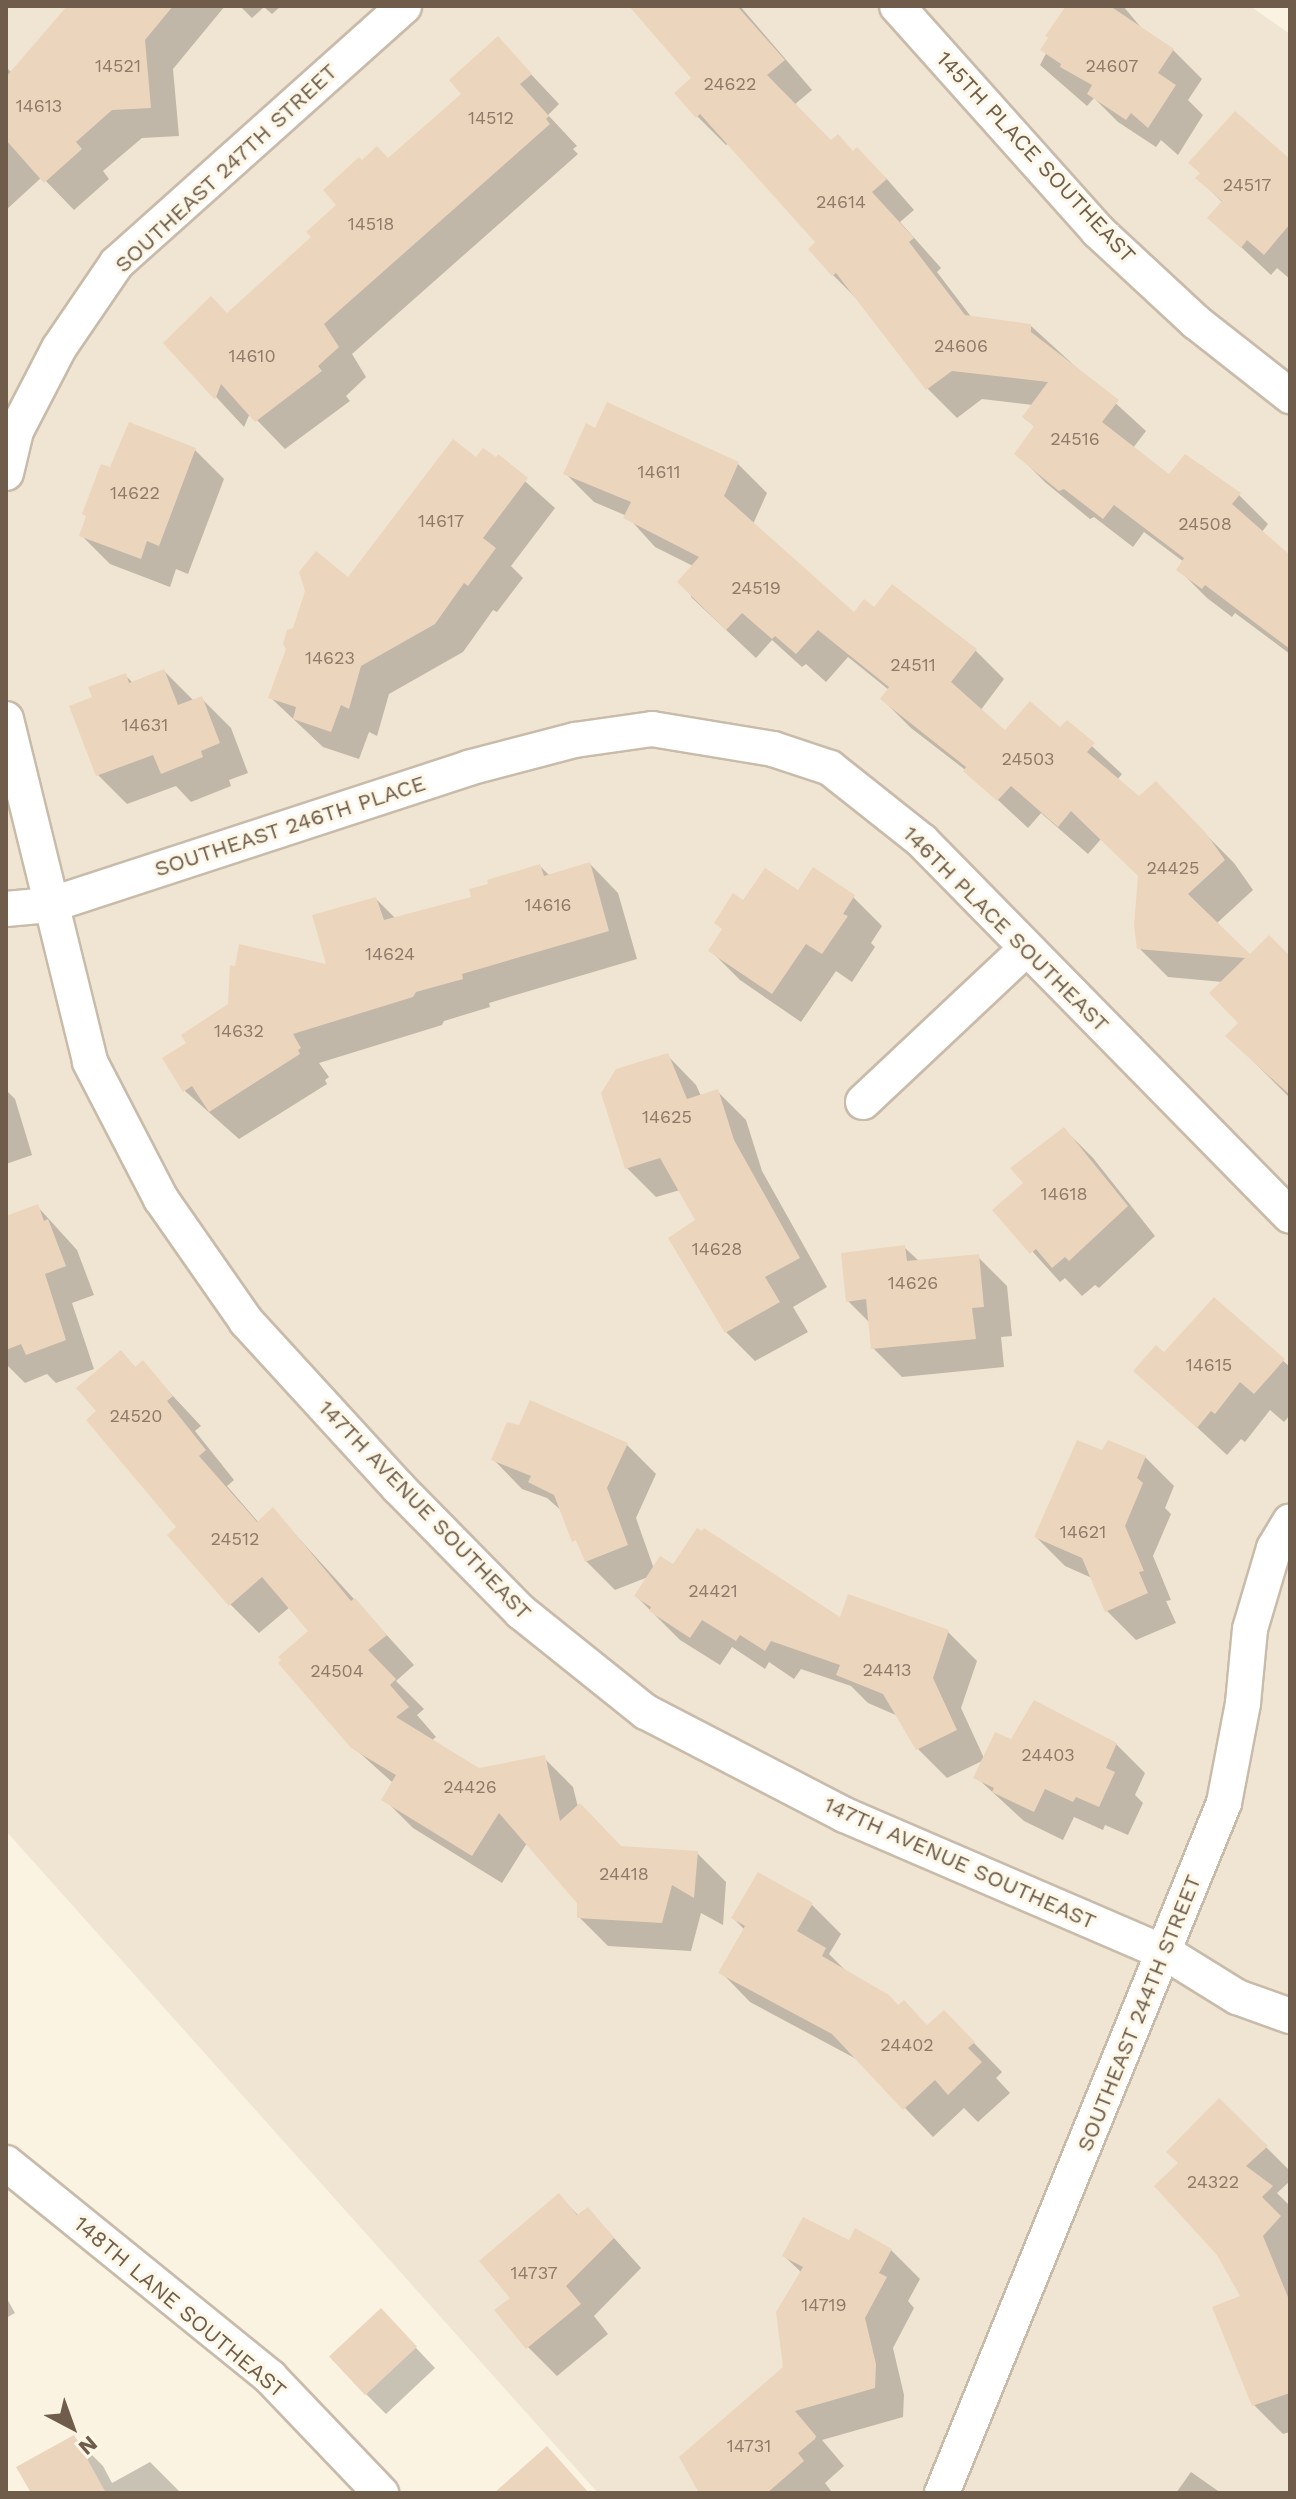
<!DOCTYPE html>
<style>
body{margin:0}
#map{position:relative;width:1296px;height:2499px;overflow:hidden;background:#faf3e2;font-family:"Work Sans",sans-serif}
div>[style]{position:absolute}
.residential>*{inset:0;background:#f0e5d2}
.shadow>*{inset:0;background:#0003}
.building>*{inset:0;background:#ecd5bd;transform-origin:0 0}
.roads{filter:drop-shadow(2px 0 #c9bbaa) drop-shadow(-2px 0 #c9bbaa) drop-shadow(0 2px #c9bbaa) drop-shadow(0 -2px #c9bbaa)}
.minor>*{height:34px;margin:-17px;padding:0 17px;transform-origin:17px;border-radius:17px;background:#fff}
span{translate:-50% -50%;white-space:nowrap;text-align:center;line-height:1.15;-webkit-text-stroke:6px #fdf7e8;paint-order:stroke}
.number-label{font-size:18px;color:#8e7a68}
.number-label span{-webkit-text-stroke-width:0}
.street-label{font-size:22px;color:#6f5c4b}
.frame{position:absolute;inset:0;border:8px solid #6f5c4b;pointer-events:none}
.north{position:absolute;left:32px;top:2387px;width:80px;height:80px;-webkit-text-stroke:6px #fdf7e8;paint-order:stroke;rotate:139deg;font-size:22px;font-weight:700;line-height:32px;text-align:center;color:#6f5c4b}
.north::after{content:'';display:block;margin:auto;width:28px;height:36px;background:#6f5c4b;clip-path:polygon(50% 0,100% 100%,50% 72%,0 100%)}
</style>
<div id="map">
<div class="residential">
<i style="clip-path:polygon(6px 6px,1250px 6px,1290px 34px,1290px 2493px,598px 2493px,6px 1831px)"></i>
</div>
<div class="shadow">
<i style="clip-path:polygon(69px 6px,225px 6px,173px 69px,179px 136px,142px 138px,103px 171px,109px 179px,74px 210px,42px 177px,6px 210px,6px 67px,12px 73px)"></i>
<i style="clip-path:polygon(240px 6px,281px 6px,272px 14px,264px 7px,252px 18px)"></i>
<i style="clip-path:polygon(631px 6px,740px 6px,812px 90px,794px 105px,831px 143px,855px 153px,886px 178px,914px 210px,900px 222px,941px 268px,937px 272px,972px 318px,1031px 326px,1146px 431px,1133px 448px,1170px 477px,1201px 465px,1239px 495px,1268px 524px,1261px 533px,1290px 557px,1290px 654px,1235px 613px,1232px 617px,1207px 598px,1178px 569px,1184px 562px,1144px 532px,1133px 547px,1094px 517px,1090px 519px,1046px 483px,1017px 454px,1036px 428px,1024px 417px,1033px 405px,982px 399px,957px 418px,928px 389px,862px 304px,833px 275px,818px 242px,729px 143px,726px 145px,697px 116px,694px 78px)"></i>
<i style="clip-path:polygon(1071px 6px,1123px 6px,1144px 31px,1173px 50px,1202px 79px,1188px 100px,1203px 115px,1178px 155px,1161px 140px,1156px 147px,1118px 122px,1094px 98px,1087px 106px,1040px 65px)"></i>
<i style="clip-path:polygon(498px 39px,559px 104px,548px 115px,577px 146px,573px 149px,578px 154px,352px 354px,366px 377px,346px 396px,350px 401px,285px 449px,250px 413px,244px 427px,166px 343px,227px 315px,314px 237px,339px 205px,363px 163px,388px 160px,464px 94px)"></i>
<i style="clip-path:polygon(1290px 162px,1290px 279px,1277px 268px,1271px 275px,1210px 218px,1223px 203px,1198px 178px)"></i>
<i style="clip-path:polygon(130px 425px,195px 450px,224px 479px,188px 574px,176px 569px,170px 587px,110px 564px,81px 535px)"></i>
<i style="clip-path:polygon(498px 457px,555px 508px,511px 566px,523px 578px,497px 612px,493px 610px,463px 652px,389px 694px,377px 736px,369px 732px,359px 759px,323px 747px,271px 698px,348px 579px,476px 459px)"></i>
<i style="clip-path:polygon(738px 464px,767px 493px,753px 524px,855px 615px,875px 609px,975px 650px,1004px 679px,980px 711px,1005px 733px,1061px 730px,1067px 723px,1122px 774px,1117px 780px,1139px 799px,1156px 784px,1234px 863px,1253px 890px,1216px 924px,1250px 956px,1290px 958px,1289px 1097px,1228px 1036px,1241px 1023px,1223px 982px,1168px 977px,1139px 948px,1140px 876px,1101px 839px,1088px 854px,1041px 813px,1028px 828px,968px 772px,911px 728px,882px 699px,889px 690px,848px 657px,826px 682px,806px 664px,802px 667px,772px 640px,756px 658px,691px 597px,693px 566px,655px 547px,627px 516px,594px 502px,565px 473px)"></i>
<i style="clip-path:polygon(164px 671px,193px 700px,202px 699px,231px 728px,248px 773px,229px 780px,231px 786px,191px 802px,176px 786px,127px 804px,98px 775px,94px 698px,125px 675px,133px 683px)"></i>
<i style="clip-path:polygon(590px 864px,618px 893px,637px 959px,489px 1003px,490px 1007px,444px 1021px,442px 1025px,319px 1063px,329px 1077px,325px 1080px,327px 1084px,239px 1139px,185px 1091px,164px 1059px,329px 967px,376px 899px,396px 919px,474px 899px,540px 866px,550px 876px)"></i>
<i style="clip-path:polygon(798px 893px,853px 897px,882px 926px,871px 943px,875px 947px,852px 982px,836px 971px,801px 1022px,740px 980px,711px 951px)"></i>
<i style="clip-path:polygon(667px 1055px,696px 1085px,701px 1096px,717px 1091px,746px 1120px,762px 1171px,827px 1287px,793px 1307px,808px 1332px,755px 1361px,726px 1332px,697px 1220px,680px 1190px,656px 1197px,627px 1168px)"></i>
<i style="clip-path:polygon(6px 1090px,15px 1099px,32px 1155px,6px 1164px)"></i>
<i style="clip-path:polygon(1064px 1129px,1093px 1158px,1155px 1236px,1099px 1288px,1095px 1285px,1082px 1296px,1065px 1278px,1060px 1282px,995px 1210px,1026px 1183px)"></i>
<i style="clip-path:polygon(37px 1206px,77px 1250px,94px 1295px,72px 1303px,94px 1369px,56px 1383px,47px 1374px,25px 1383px,6px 1364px,6px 1218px)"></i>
<i style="clip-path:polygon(904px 1247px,920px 1262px,978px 1257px,1007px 1286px,1012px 1336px,1001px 1337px,1004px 1367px,902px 1377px,873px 1348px,870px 1323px,848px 1301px)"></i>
<i style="clip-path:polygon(1214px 1299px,1290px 1367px,1290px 1415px,1284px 1422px,1270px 1410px,1245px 1442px,1241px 1439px,1227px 1455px,1136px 1371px,1164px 1354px)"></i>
<i style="clip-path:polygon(121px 1352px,136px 1368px,142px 1363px,201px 1426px,195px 1431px,234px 1480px,227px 1486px,259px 1523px,273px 1510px,414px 1665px,396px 1681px,424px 1709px,417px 1715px,436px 1737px,431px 1741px,479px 1770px,544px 1758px,573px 1787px,578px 1807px,622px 1848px,697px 1853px,726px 1882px,723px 1925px,701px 1913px,691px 1951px,608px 1946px,579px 1917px,579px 1903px,527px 1843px,502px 1883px,413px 1828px,384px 1799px,393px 1783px,352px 1746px,311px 1631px,290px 1607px,259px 1633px,230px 1604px,99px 1411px)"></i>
<i style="clip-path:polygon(627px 1445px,656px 1474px,636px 1518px,654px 1569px,673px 1567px,841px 1620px,948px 1632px,977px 1661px,961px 1708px,984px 1758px,1012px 1742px,1116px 1744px,1145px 1773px,1135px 1795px,1143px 1803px,1128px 1835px,1105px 1825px,1103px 1830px,1074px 1817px,1063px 1840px,1024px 1821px,976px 1777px,984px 1760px,947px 1778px,918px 1749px,898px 1716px,868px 1703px,851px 1686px,801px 1669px,794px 1679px,769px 1662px,765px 1669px,732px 1647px,720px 1665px,680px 1640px,636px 1596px,648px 1577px,615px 1590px,586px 1561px,563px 1512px,547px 1498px,522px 1489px,493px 1459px)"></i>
<i style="clip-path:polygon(1103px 1452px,1145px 1457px,1174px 1486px,1165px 1508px,1171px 1514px,1153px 1556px,1171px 1600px,1166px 1601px,1176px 1623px,1136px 1640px,1107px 1611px,1092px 1578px,1065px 1566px,1036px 1537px)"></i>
<i style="clip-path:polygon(812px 1905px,841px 1934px,829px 1954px,849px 1974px,928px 2027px,973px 2042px,1002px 2072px,996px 2078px,1010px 2093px,978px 2122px,964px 2108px,933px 2137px,860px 2061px,750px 2002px,721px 1972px,745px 1930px,733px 1918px)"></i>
<i style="clip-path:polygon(1219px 2100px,1290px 2171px,1290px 2181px,1277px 2193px,1290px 2206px,1290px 2432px,1283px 2434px,1254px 2405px,1243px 2297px,1180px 2163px)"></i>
<i style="clip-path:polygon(559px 2196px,579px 2216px,588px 2209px,641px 2268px,594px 2316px,608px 2334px,557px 2376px,528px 2347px,513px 2298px)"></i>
<i style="clip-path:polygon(850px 2242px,891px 2250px,920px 2279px,908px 2301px,914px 2308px,893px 2348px,904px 2395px,903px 2417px,822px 2440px,844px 2466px,825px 2483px,831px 2491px,829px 2493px,701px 2493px,786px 2368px,802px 2273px,784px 2256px)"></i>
<i style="clip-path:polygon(6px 2297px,15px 2313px,6px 2318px)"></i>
<i style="clip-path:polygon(400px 2331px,435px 2368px,386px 2414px,366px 2394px)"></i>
<i style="clip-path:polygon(74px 2437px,103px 2466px,112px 2483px,150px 2462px,181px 2493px,33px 2493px)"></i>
<i style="clip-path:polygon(1191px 2472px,1221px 2493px,1176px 2493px)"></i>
</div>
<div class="building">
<i style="clip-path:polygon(67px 6px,173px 6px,145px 40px,151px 108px,112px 110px,76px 142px,82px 149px,44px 183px,6px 140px,6px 77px)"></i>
<i style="clip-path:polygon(629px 6px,737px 6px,785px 60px,767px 75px,831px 140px,838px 134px,853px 151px,857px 147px,887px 179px,872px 192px,914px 238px,909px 242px,965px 315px,1031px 324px,1031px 332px,1119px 400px,1102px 422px,1169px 474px,1185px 454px,1241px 493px,1232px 504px,1290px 555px,1290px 649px,1205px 585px,1202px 589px,1176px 570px,1184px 558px,1114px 505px,1103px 519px,1064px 489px,1059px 491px,1014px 454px,1034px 426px,1022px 417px,1048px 382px,952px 371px,926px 390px,836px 273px,832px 276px,808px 249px,815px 242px,700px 114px,696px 118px,674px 93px,691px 78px)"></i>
<i style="clip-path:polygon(1066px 6px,1110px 6px,1174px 49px,1158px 73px,1176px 85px,1148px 128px,1131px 113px,1126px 120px,1087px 94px,1092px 85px,1060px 67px,1061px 64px,1040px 50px,1048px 38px,1045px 36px)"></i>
<i style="clip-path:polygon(498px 36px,532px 74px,520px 84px,549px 116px,546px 119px,550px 124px,324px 324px,339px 347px,318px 366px,322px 371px,255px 422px,221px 384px,215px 400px,163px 343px,211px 296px,227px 313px,311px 237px,306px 232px,336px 205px,323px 190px,359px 157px,362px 160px,377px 146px,388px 158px,461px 94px,449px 80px)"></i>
<i style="clip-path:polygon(1235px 111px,1290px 159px,1290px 224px,1264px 255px,1247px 240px,1241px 248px,1207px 218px,1222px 201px,1195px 178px,1200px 173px,1188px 163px)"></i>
<i style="clip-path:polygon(607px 402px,739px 462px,724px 496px,854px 612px,864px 599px,874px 607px,892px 584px,977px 649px,951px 682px,1005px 730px,1030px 701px,1060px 727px,1067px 720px,1095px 743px,1087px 752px,1139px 796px,1156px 781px,1205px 832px,1225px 860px,1188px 894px,1250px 954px,1269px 935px,1290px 956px,1290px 1095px,1225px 1036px,1238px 1023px,1209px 993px,1245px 958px,1137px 949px,1134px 925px,1138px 876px,1071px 811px,1058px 827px,1011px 786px,997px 801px,963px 771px,966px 767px,880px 699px,889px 687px,818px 630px,796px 654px,775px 636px,772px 639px,742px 613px,726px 630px,677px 582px,699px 557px,623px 518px,631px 502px,563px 474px,586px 423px,595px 428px)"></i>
<i style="clip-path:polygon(129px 422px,196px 448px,159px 546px,147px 541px,141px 559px,79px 536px,86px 516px,82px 514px,101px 464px,110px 467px)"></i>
<i style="clip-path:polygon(453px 439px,476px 457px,483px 448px,496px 457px,498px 454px,528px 478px,483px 538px,496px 548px,468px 586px,464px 583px,435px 624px,361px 666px,349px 709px,341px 705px,331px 732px,293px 719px,296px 707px,268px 698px,286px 649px,283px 644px,287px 630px,293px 628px,305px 591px,299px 572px,316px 551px,348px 577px)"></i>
<i style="clip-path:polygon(164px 669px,178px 705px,202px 696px,220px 743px,201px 751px,203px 757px,161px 774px,153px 755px,96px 776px,69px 706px,92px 697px,88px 687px,126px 673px,129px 683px)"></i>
<i style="clip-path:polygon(590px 862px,609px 931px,462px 974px,463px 979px,416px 992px,413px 997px,293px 1034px,301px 1048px,298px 1050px,300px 1054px,209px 1112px,192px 1086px,183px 1092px,162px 1058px,186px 1043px,181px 1035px,228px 1004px,230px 965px,235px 966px,239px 944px,326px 964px,312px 915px,376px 897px,384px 920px,471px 897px,469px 889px,488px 884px,487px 880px,540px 864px,544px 876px)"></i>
<i style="clip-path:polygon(813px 867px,855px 895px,843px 914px,848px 916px,822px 954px,806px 944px,772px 994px,708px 951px,722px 929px,714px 923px,733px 893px,743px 900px,765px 868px,798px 890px)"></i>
<i style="clip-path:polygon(668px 1053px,687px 1099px,718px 1089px,734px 1140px,800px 1258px,765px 1277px,780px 1302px,725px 1333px,668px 1238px,695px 1220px,660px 1158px,625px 1169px,601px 1093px,616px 1069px)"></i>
<i style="clip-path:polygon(1064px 1127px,1128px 1206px,1069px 1261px,1065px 1257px,1052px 1268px,1036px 1249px,1030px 1254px,992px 1210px,1023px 1183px,1010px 1168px)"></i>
<i style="clip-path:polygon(38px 1204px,44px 1221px,48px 1219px,66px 1266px,45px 1274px,66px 1340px,26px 1355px,21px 1344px,6px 1350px,6px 1216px)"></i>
<i style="clip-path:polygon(905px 1245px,907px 1261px,979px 1254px,984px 1307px,972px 1308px,976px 1339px,871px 1349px,866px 1299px,846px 1302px,841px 1253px)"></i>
<i style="clip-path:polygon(1214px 1297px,1285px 1359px,1254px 1394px,1240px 1382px,1215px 1414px,1211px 1411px,1197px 1428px,1133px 1371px,1156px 1345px,1164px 1352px)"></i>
<i style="clip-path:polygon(121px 1350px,135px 1367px,143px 1360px,173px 1396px,167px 1401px,206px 1450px,199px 1456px,257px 1522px,273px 1507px,351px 1601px,355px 1598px,387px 1635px,368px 1650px,396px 1679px,390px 1685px,409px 1707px,396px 1717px,479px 1768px,545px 1755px,560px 1821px,580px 1803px,621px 1846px,698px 1851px,694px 1898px,672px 1885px,662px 1923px,577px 1918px,577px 1903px,499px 1813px,472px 1856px,381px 1800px,396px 1775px,351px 1748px,278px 1663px,281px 1660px,278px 1657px,308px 1631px,262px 1577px,229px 1606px,167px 1535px,176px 1527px,86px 1420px,96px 1411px,76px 1388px)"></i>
<i style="clip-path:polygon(530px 1400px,628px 1443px,607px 1488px,628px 1545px,585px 1562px,576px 1540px,572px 1542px,554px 1495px,528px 1482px,531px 1476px,491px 1460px,507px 1422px,519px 1425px)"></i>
<i style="clip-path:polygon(1077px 1440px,1102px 1450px,1108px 1440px,1146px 1456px,1137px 1478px,1143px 1483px,1125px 1526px,1144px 1571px,1139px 1572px,1148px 1593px,1105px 1612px,1082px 1558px,1034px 1537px)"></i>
<i style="clip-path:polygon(697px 1528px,702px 1531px,704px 1528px,840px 1617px,848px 1594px,949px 1630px,933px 1678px,957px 1730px,916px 1750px,883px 1694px,836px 1675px,840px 1665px,771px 1641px,765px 1651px,740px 1635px,736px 1641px,702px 1620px,690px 1638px,649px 1611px,651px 1607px,634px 1596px,660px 1556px,673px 1564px)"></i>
<i style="clip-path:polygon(1034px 1700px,1117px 1743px,1106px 1768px,1115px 1772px,1099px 1807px,1076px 1797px,1073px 1802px,1045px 1789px,1034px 1812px,992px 1792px,994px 1788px,973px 1778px,995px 1732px,1011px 1739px)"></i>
<i style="clip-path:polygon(758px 1872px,813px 1903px,797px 1931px,826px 1948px,822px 1956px,889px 1995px,898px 2005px,904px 2000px,927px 2025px,944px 2010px,975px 2042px,968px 2048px,982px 2062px,948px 2095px,935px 2080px,903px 2110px,832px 2034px,718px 1973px,745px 1926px,731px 1918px)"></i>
<i style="clip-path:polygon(1219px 2098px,1268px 2146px,1246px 2166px,1273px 2186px,1262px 2197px,1281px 2216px,1263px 2236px,1290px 2302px,1290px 2393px,1252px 2406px,1212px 2307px,1240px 2296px,1217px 2255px,1154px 2186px,1178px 2163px,1166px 2152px)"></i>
<i style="clip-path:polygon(559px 2193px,577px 2215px,588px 2207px,614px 2238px,566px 2286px,581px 2304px,526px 2349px,494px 2310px,510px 2298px,479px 2261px)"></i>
<i style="clip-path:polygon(803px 2217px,849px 2240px,855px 2228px,892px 2249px,879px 2273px,887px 2277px,865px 2318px,876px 2364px,875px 2388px,795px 2411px,816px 2436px,815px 2439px,798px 2453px,804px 2461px,767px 2493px,699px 2493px,679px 2457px,783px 2367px,776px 2312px,803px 2267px,782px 2256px)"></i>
<i style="left:381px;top:2308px;width:53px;height:71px;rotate:47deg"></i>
<i style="clip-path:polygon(74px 2435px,106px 2493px,31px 2493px,16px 2467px)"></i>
<i style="clip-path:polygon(547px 2446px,589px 2493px,494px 2493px)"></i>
</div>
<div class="roads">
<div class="minor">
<i style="left:897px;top:6px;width:302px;rotate:48.2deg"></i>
<i style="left:1098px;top:231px;width:134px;rotate:42.9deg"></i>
<i style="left:1196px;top:322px;width:120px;rotate:38.2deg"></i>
<i style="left:6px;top:473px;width:43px;rotate:-76.6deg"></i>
<i style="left:16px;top:431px;width:93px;rotate:-62.6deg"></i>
<i style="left:59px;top:348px;width:103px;rotate:-55.7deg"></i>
<i style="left:117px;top:263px;width:385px;rotate:-41.8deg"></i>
<i style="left:6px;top:719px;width:353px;rotate:76.2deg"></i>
<i style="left:90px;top:1062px;width:154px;rotate:62.6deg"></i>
<i style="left:161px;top:1199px;width:149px;rotate:55.1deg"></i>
<i style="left:246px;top:1321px;width:225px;rotate:47.5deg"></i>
<i style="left:398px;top:1487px;width:175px;rotate:45.5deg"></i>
<i style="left:521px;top:1612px;width:160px;rotate:38.7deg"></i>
<i style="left:646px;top:1712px;width:224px;rotate:27.4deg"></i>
<i style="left:845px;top:1815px;width:349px;rotate:23.3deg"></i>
<i style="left:1166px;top:1953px;width:84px;rotate:31.8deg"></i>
<i style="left:1237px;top:1997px;width:56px;rotate:19.7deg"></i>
<i style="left:6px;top:909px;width:44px;rotate:-5.2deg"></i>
<i style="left:50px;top:905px;width:440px;rotate:-18.1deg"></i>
<i style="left:468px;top:768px;width:111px;rotate:-14.7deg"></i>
<i style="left:575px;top:740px;width:78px;rotate:-8.1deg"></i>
<i style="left:652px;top:729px;width:123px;rotate:9.4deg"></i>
<i style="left:773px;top:749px;width:60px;rotate:18.4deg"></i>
<i style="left:830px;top:768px;width:117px;rotate:38.4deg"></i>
<i style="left:922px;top:841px;width:525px;rotate:45.54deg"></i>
<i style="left:863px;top:1102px;width:224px;rotate:-43.2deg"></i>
<i style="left:6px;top:2163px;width:340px;rotate:39deg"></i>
<i style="left:270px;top:2377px;width:161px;rotate:46.3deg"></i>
<i style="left:942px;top:2493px;width:745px;rotate:-67.77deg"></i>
<i style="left:1224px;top:1803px;width:102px;rotate:-79.2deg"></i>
<i style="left:1243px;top:1703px;width:74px;rotate:-84.6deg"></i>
<i style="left:1250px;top:1629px;width:84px;rotate:-73.5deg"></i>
<i style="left:1274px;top:1548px;width:31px;rotate:-59deg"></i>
</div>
</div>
<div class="number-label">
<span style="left:118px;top:66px">14521</span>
<span style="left:1112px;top:66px">24607</span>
<span style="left:730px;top:84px">24622</span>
<span style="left:39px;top:106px">14613</span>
<span style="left:491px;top:118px">14512</span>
<span style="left:1247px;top:185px">24517</span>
<span style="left:841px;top:202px">24614</span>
<span style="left:371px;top:224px">14518</span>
<span style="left:961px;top:346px">24606</span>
<span style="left:252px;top:356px">14610</span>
<span style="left:1075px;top:439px">24516</span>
<span style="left:659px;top:472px">14611</span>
<span style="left:135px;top:493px">14622</span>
<span style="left:441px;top:521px">14617</span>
<span style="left:1205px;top:524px">24508</span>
<span style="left:756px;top:588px">24519</span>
<span style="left:330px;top:658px">14623</span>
<span style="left:913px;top:665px">24511</span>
<span style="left:145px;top:725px">14631</span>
<span style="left:1028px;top:759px">24503</span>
<span style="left:1173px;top:868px">24425</span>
<span style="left:548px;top:905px">14616</span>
<span style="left:390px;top:954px">14624</span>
<span style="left:239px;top:1031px">14632</span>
<span style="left:667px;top:1117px">14625</span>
<span style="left:1064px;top:1194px">14618</span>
<span style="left:717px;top:1249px">14628</span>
<span style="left:913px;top:1283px">14626</span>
<span style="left:1209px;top:1365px">14615</span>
<span style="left:136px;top:1416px">24520</span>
<span style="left:1083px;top:1532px">14621</span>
<span style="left:235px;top:1539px">24512</span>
<span style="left:713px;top:1591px">24421</span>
<span style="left:887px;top:1670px">24413</span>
<span style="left:337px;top:1671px">24504</span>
<span style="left:1048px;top:1755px">24403</span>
<span style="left:470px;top:1787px">24426</span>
<span style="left:624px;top:1874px">24418</span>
<span style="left:907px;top:2045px">24402</span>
<span style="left:1213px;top:2182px">24322</span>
<span style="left:534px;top:2273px">14737</span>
<span style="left:824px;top:2305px">14719</span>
<span style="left:749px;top:2446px">14731</span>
</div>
<div class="street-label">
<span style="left:1036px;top:157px;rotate:47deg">145TH PLACE SOUTHEAST</span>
<span style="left:226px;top:168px;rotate:-43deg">SOUTHEAST 247TH STREET</span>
<span style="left:290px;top:826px;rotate:-18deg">SOUTHEAST 246TH PLACE</span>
<span style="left:1006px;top:929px;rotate:45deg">146TH PLACE SOUTHEAST</span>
<span style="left:425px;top:1510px;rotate:46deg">147TH AVENUE SOUTHEAST</span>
<span style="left:960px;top:1863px;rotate:24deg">147TH AVENUE SOUTHEAST</span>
<span style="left:1139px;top:2013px;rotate:-68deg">SOUTHEAST 244TH STREET</span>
<span style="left:180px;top:2307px;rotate:40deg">148TH LANE SOUTHEAST</span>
</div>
<div class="frame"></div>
<div class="north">N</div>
</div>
